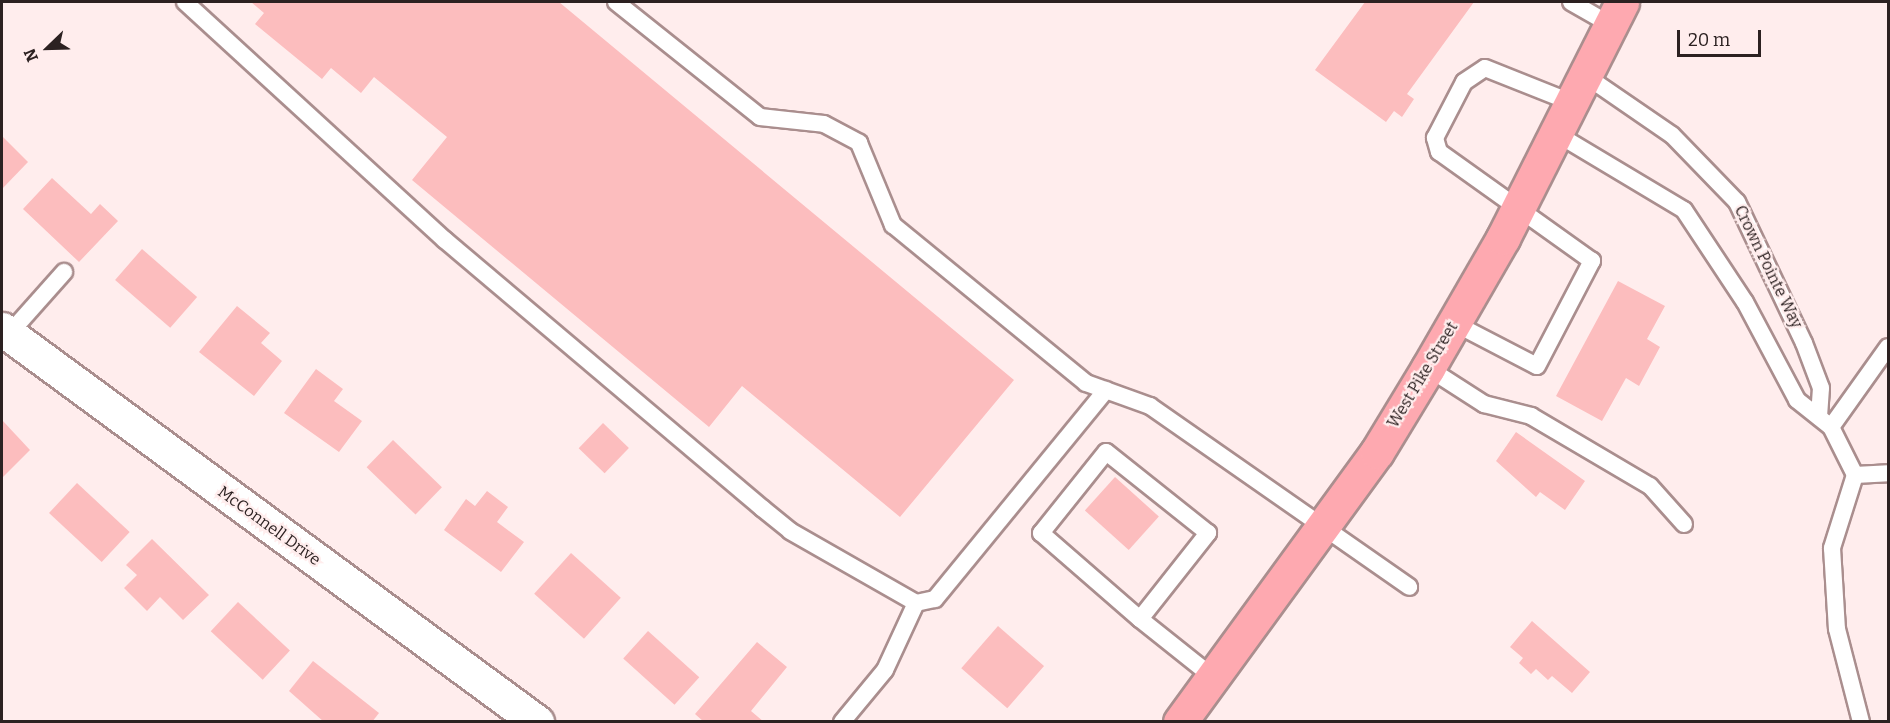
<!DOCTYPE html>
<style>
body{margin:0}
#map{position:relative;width:1890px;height:723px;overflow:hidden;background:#ffeded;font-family:Bitter,serif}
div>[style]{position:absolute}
.building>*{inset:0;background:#fcbdbe;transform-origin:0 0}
.roads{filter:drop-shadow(2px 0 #aa8e8e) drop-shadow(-2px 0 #aa8e8e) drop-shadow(0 2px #aa8e8e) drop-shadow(0 -2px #aa8e8e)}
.service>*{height:16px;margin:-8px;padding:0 8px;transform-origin:8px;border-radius:8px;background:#fff}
.minor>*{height:33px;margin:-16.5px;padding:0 16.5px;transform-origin:16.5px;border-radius:16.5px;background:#fff}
.primary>*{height:33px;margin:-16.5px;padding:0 16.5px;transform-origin:16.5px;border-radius:16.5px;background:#fea9b0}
span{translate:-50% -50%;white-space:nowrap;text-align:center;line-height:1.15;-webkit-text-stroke:4.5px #ffeded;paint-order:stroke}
.street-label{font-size:16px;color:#2c2121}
.frame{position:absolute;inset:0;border:3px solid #2c2121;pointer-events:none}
.north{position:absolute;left:18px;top:18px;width:60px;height:60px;-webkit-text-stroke:4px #ffeded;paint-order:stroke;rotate:247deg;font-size:16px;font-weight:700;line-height:24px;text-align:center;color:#2c2121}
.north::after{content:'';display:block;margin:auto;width:21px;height:27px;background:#2c2121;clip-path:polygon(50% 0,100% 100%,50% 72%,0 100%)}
.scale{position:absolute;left:1677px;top:30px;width:84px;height:27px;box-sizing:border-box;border:3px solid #2c2121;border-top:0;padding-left:8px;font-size:18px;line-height:21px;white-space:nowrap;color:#2c2121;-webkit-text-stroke:4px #ffeded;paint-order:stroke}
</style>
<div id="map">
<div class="building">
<i style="clip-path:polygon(251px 2px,559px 2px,1014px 380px,900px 517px,742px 386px,709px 427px,412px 180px,447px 137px,374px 77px,361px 93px,331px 68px,322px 79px,255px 24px,264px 13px)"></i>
<i style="clip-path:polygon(1365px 2px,1474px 2px,1407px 94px,1414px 99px,1402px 117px,1394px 111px,1386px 122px,1315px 70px)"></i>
<i style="clip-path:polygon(2px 136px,28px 162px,2px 189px)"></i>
<i style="clip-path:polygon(52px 178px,91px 214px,100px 204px,118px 221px,79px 262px,23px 209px)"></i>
<i style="left:142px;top:249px;width:73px;height:41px;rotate:41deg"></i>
<i style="clip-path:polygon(1618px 281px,1665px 306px,1647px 339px,1660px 347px,1639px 386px,1626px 378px,1602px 421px,1556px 396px)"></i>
<i style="clip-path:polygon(237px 306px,270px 333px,261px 343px,282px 361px,254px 396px,199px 352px)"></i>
<i style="clip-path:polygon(316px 369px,343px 389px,334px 401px,362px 421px,339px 452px,284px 413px)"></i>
<i style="clip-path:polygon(2px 420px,30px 450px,2px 478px)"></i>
<i style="left:603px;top:423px;width:36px;height:35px;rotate:44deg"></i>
<i style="clip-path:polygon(1516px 432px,1585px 481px,1565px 510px,1540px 492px,1536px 497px,1496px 461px)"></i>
<i style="left:393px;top:440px;width:68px;height:38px;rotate:44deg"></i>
<i style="left:1115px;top:477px;width:59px;height:45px;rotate:42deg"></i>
<i style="left:77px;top:483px;width:72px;height:41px;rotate:43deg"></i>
<i style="clip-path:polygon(487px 491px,508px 507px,497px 522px,524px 542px,501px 572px,444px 530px,466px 499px,475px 506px)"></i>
<i style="clip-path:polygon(152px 539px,209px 595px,183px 620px,160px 597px,147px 611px,124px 588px,137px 575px,126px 565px)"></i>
<i style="left:571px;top:553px;width:67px;height:55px;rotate:42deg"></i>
<i style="left:238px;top:602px;width:71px;height:40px;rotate:43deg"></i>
<i style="clip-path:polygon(1532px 621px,1590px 672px,1572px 693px,1552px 676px,1548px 680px,1536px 669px,1531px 674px,1519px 663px,1523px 658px,1510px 647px)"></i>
<i style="left:998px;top:626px;width:61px;height:56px;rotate:41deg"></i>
<i style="left:648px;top:631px;width:69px;height:37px;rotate:42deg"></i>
<i style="clip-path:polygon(757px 642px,787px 667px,751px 711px,764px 722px,704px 722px,695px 714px)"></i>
<i style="clip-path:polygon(313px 661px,379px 713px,372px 722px,324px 722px,289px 691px)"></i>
</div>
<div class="roads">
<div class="service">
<i style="left:185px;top:2px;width:352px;rotate:42.5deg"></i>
<i style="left:445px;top:240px;width:415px;rotate:40.2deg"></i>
<i style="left:762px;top:508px;width:36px;rotate:39deg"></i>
<i style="left:790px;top:531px;width:145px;rotate:29.7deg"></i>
<i style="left:916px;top:603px;width:19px;rotate:-12deg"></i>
<i style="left:935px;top:599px;width:270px;rotate:-50.7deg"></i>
<i style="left:616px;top:2px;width:184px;rotate:38.6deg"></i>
<i style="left:760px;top:117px;width:64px;rotate:6.2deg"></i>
<i style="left:824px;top:124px;width:40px;rotate:28deg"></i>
<i style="left:859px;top:143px;width:89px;rotate:67.5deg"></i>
<i style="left:893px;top:225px;width:249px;rotate:39.3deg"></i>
<i style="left:1086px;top:383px;width:68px;rotate:19.8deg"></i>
<i style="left:1150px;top:406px;width:316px;rotate:34.9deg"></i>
<i style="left:1571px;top:2px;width:46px;rotate:29.9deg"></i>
<i style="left:1586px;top:76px;width:104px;rotate:34.5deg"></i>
<i style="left:1672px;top:135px;width:93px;rotate:45.9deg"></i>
<i style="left:1737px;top:202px;width:156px;rotate:64.6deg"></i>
<i style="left:1804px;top:343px;width:48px;rotate:69.3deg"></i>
<i style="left:1821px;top:388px;width:29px;rotate:94deg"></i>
<i style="left:1557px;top:134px;width:148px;rotate:30.9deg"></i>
<i style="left:1684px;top:210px;width:110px;rotate:56.5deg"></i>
<i style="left:1745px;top:302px;width:111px;rotate:62deg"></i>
<i style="left:1797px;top:400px;width:43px;rotate:38.5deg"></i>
<i style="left:1831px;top:427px;width:54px;rotate:63.4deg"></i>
<i style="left:1454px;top:323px;width:93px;rotate:27.4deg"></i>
<i style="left:1537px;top:366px;width:119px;rotate:-62.4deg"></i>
<i style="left:1592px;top:261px;width:188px;rotate:-144.5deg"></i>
<i style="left:1439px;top:152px;width:15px;rotate:-106deg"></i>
<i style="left:1435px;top:138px;width:63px;rotate:-62.6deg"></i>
<i style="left:1464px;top:82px;width:25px;rotate:-34deg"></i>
<i style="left:1485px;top:68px;width:95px;rotate:21.7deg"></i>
<i style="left:9px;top:334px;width:83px;rotate:-48.4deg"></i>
<i style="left:1428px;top:368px;width:67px;rotate:32.7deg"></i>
<i style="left:1484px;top:404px;width:49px;rotate:14.3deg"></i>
<i style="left:1531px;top:416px;width:138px;rotate:30.5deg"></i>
<i style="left:1650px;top:486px;width:51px;rotate:48.2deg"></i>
<i style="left:1831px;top:427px;width:98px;rotate:-54.5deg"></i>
<i style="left:1855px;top:475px;width:77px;rotate:107.5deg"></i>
<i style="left:1832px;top:548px;width:81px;rotate:86.5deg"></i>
<i style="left:1837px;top:629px;width:96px;rotate:75.5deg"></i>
<i style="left:1855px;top:475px;width:33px;rotate:-3deg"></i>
<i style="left:1140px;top:619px;width:110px;rotate:-51.7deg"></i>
<i style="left:1208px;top:533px;width:130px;rotate:-141.5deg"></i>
<i style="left:1106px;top:452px;width:104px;rotate:128.7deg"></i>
<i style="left:1041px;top:533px;width:131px;rotate:41deg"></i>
<i style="left:1140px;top:619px;width:93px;rotate:38.5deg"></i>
<i style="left:842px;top:722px;width:67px;rotate:-50.4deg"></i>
<i style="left:885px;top:670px;width:74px;rotate:-65.2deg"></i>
</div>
<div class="minor">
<i style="left:2px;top:329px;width:664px;rotate:36.3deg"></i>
</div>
<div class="primary">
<i style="left:1180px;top:722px;width:334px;rotate:-53.9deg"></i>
<i style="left:1377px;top:452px;width:98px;rotate:-58.7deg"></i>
<i style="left:1428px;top:368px;width:150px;rotate:-60deg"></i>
<i style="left:1503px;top:238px;width:264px;rotate:-63.2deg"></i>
</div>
</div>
<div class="street-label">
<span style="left:1768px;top:267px;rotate:64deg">Crown Pointe Way</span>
<span style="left:1423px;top:375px;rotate:-59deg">West Pike Street</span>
<span style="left:269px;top:526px;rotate:36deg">McConnell Drive</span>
</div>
<div class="frame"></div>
<div class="north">N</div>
<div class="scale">20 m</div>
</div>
